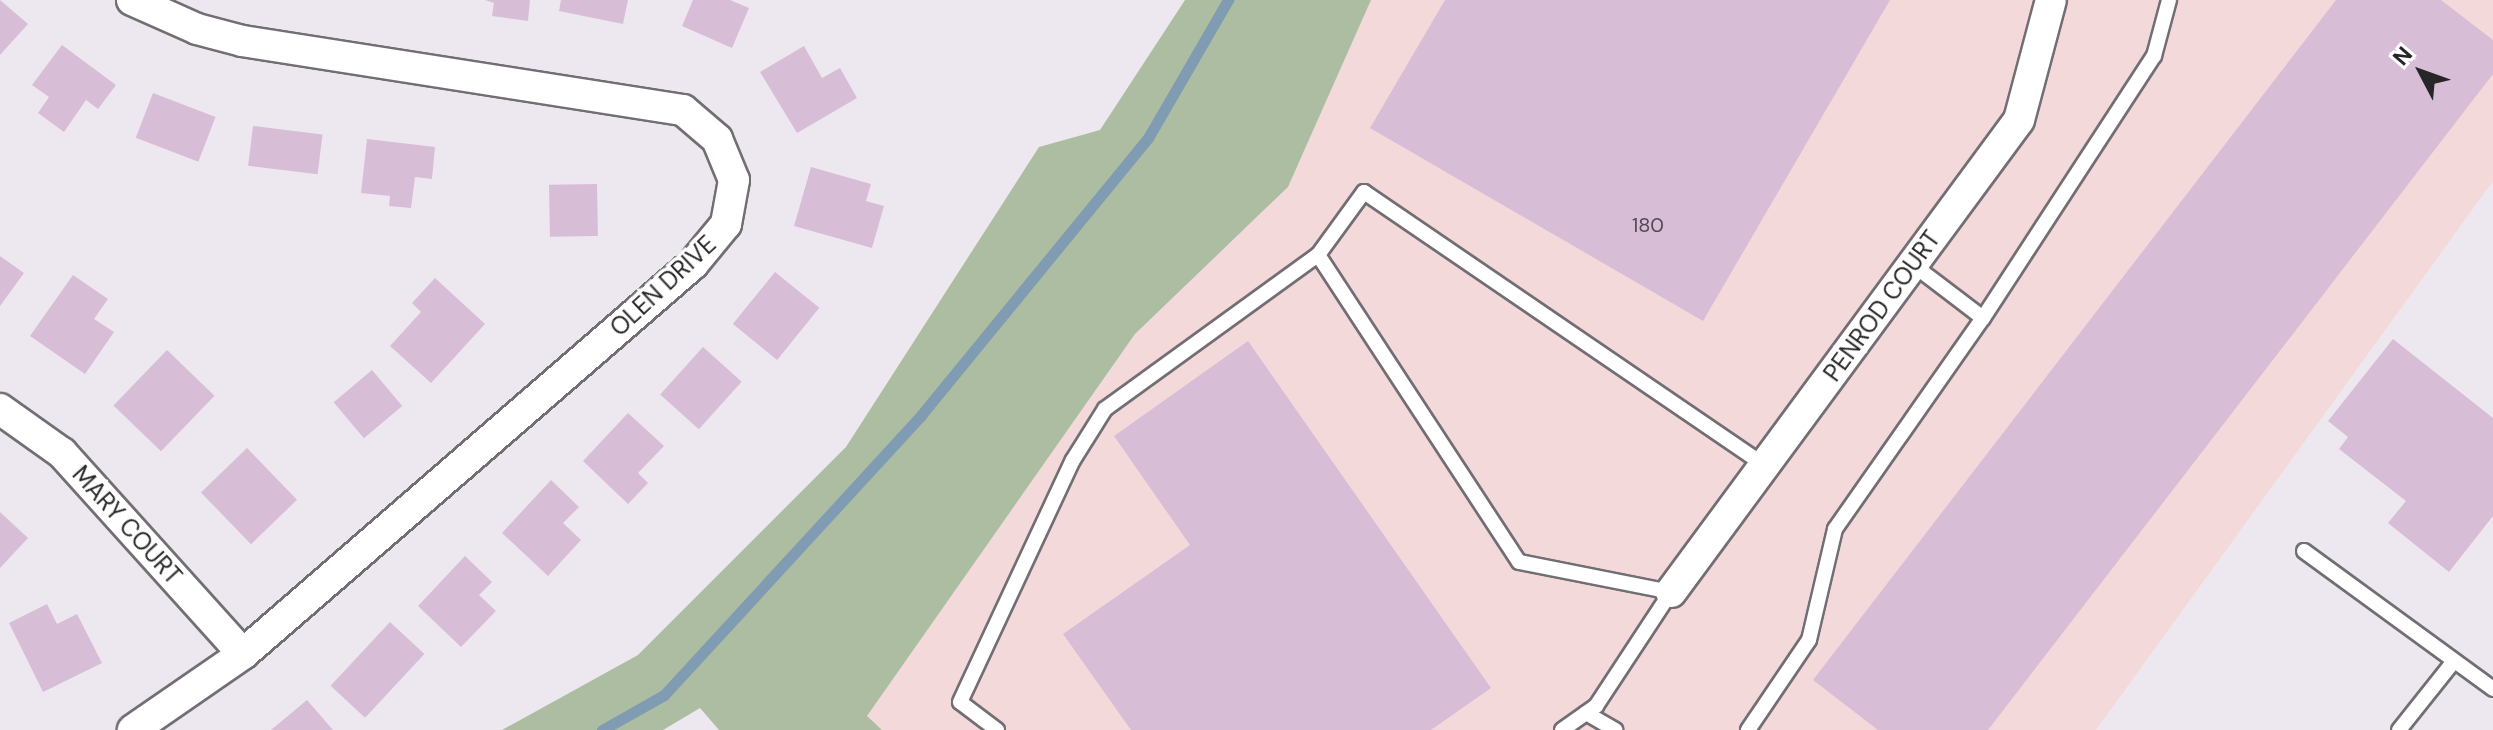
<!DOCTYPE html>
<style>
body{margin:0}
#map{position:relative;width:2493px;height:730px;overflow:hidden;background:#ede8ef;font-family:"DM Sans",sans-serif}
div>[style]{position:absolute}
.commercial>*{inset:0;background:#f4d9da}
.green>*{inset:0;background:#adbda1}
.stream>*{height:11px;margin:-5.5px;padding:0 5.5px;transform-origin:5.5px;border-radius:5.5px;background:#7f9cb3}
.building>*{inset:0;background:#d8bdd7;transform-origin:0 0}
.roads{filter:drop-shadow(2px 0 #726e74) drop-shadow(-2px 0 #726e74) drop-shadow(0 2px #726e74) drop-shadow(0 -2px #726e74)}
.lane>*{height:14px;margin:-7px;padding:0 7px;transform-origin:7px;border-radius:7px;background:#fff}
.street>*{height:30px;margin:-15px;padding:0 15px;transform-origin:15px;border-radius:15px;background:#fff}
span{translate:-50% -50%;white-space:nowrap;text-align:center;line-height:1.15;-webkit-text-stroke:7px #fff;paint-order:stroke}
.number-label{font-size:20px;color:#524b53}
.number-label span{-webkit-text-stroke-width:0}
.street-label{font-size:24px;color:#262527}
.north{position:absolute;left:2381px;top:32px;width:80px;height:80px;-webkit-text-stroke:6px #fff;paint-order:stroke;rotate:311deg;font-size:22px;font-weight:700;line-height:32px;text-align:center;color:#262527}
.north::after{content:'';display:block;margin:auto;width:28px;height:36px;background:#262527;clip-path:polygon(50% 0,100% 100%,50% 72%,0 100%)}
</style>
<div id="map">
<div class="commercial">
<i style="clip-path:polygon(1371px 0,2493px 0,2493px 181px,2096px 730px,882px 730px,867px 716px,1135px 334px,1288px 187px)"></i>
</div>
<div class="green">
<i style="clip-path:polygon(1185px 0,1371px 0,1288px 187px,1135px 334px,867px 716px,882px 730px,719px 730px,700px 708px,663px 730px,502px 730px,638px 655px,846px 447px,1039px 147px,1100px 130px)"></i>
</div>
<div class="stream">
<i style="left:602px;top:730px;width:71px;rotate:-29.4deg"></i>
<i style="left:664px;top:695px;width:381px;rotate:-47.4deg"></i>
<i style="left:922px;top:414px;width:357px;rotate:-50.7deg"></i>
<i style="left:1148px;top:138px;width:160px;rotate:-59.9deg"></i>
</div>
<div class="building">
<i style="clip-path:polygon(0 0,28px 24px,0 55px)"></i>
<i style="clip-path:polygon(485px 0,530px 0,528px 21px,492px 16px,494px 3px)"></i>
<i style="clip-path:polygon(561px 0,628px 0,623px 24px,559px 11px)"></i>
<i style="clip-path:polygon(693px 0,730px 0,749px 8px,732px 48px,682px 26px)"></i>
<i style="clip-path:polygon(1445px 0,1890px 0,1703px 321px,1370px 128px)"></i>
<i style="clip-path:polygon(2336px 0,2441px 0,2493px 40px,2493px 74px,1988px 730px,1878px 730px,1813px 680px)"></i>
<i style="clip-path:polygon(62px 45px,116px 85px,98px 109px,86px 100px,64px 132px,38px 113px,49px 97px,32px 85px)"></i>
<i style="clip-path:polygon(804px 46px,822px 78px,840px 68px,857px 98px,797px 133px,760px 72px)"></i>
<i style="left:153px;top:93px;width:67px;height:48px;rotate:21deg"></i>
<i style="left:253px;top:126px;width:70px;height:40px;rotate:7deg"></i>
<i style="clip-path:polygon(367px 139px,435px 147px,432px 179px,415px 177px,411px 208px,389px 206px,390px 196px,361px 193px)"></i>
<i style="clip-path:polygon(811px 167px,871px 184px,866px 201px,884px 206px,872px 248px,794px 226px)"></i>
<i style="left:597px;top:184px;width:52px;height:48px;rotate:89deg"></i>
<i style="clip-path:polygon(0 256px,24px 273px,0 306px)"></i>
<i style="left:775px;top:272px;width:57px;height:67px;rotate:39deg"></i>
<i style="clip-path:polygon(73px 275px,108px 299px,94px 319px,114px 332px,85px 374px,30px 336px)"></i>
<i style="clip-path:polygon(435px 278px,485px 324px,431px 383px,390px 346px,421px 312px,412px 303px)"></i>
<i style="clip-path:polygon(2393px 339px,2493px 418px,2493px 516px,2449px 572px,2388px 523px,2406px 501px,2339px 449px,2348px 437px,2328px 421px)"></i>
<i style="clip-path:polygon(1248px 341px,1491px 688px,1431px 730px,1131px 730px,1063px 634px,1190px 545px,1114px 436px)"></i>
<i style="left:703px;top:347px;width:52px;height:64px;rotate:42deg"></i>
<i style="left:167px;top:350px;width:66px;height:77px;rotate:44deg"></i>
<i style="left:372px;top:370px;width:47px;height:50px;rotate:50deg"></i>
<i style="clip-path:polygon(628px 413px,664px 446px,638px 473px,648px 483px,628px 504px,583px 461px)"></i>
<i style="left:247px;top:448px;width:72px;height:64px;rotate:46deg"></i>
<i style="clip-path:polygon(551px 480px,579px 507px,563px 523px,581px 540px,548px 576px,502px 533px)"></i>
<i style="clip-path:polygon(0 512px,28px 538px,0 568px)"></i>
<i style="clip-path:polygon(465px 556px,492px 582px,479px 595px,496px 611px,461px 647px,418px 606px)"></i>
<i style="clip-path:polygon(47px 604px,57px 624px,77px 614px,102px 663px,43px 692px,9px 623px)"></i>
<i style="left:390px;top:622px;width:47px;height:87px;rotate:43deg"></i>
<i style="clip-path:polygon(307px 700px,333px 730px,271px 730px)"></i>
</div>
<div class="roads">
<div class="lane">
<i style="left:1912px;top:264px;width:89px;rotate:37.3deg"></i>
<i style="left:1983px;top:318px;width:313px;rotate:-56.9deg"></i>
<i style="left:2154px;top:56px;width:58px;rotate:-75deg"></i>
<i style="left:2304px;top:551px;width:234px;rotate:36.1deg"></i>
<i style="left:1586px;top:713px;width:34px;rotate:30deg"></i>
<i style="left:997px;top:730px;width:46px;rotate:-142.9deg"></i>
<i style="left:960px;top:702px;width:267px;rotate:-65deg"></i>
<i style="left:1073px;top:460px;width:60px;rotate:-57.9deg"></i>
<i style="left:1105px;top:409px;width:263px;rotate:-35.9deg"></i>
<i style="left:1562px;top:730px;width:42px;rotate:-35.2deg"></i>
<i style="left:1596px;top:706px;width:136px;rotate:-56.7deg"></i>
<i style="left:1671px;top:592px;width:155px;rotate:-168.8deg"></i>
<i style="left:1519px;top:562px;width:367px;rotate:-123.2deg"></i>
<i style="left:1318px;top:255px;width:78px;rotate:-53.9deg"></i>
<i style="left:1364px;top:192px;width:484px;rotate:34.3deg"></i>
<i style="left:1748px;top:730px;width:109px;rotate:-55.9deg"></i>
<i style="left:1809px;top:640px;width:114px;rotate:-76.8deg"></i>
<i style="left:1835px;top:529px;width:258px;rotate:-55deg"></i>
<i style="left:2399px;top:730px;width:88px;rotate:-51.4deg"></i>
</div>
<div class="street">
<i style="left:132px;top:0;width:71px;rotate:24deg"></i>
<i style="left:197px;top:29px;width:47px;rotate:14.9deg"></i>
<i style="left:242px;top:41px;width:446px;rotate:8.9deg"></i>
<i style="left:683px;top:110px;width:45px;rotate:40.5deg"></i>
<i style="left:717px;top:139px;width:44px;rotate:67.5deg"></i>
<i style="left:734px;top:180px;width:45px;rotate:100.3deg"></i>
<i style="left:726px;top:224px;width:52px;rotate:129.5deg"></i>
<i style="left:693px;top:264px;width:595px;rotate:139.09deg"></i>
<i style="left:243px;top:654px;width:134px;rotate:145.4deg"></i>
<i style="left:0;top:409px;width:76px;rotate:35.4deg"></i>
<i style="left:62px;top:453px;width:270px;rotate:48deg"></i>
<i style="left:1671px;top:592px;width:586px;rotate:-53.6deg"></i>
<i style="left:2019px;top:120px;width:124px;rotate:-75.1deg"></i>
</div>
</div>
<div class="number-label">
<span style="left:1648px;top:225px">180</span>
</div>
<div class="street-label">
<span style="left:663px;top:286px;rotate:-43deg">OLEN DRIVE</span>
<span style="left:1882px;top:306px;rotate:-54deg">PENROD COURT</span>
<span style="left:127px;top:525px;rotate:48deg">MARY COURT</span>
</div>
<div class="north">N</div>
</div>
